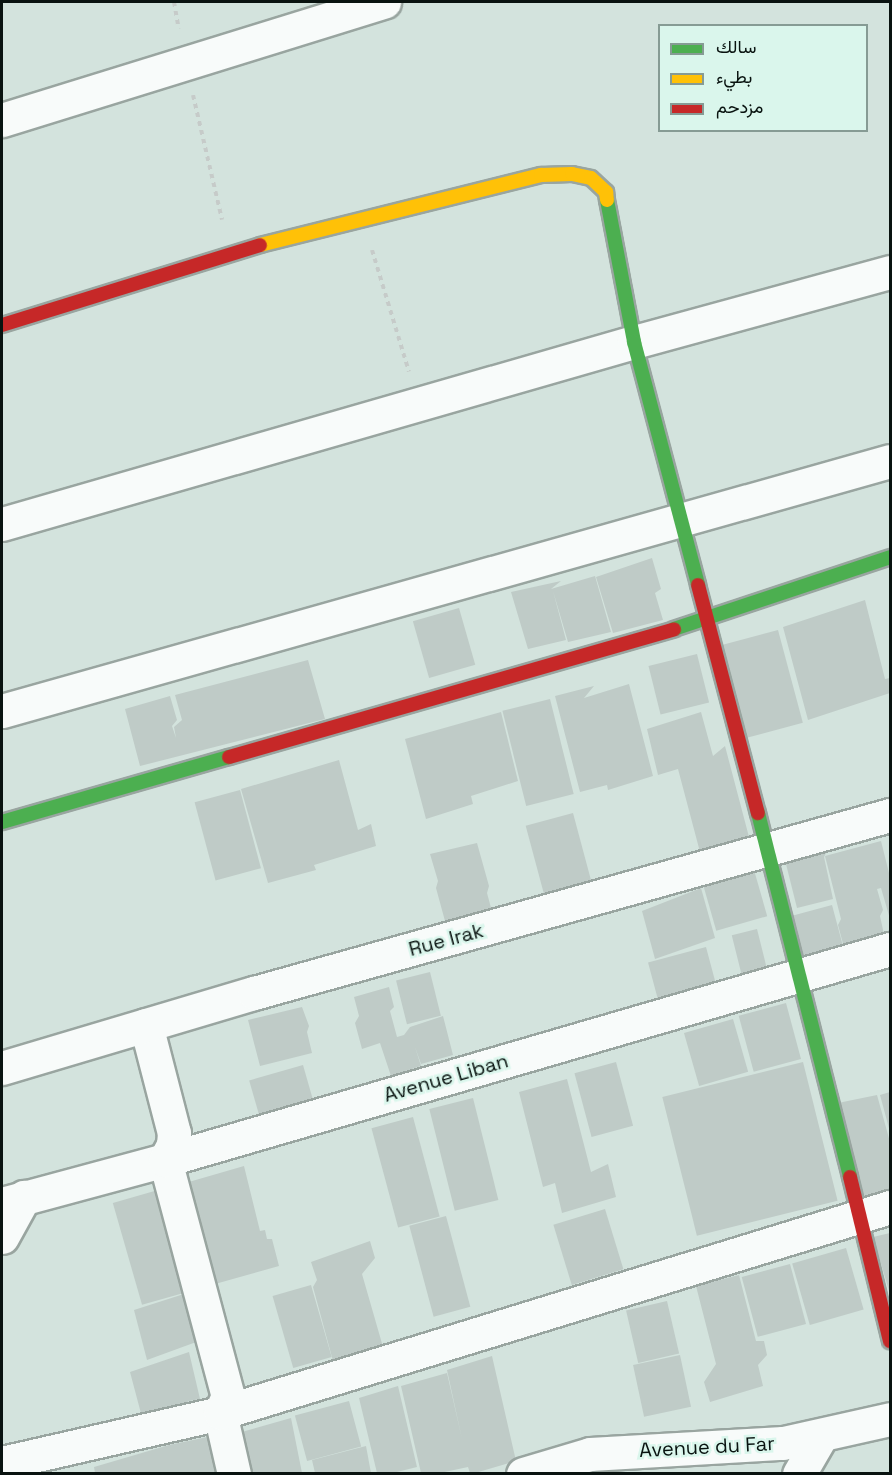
<!DOCTYPE html>
<meta charset="utf-8">
<style>
body{margin:0}
#map{position:relative;width:892px;height:1475px;overflow:hidden;background:#d3e3dd;font-family:"Space Grotesk",Vazirmatn,sans-serif}
div>[style]{position:absolute}
.building>*{inset:0;background:#bfcbc7;transform-origin:0 0}
.path>*{height:4px;margin-top:-2px;transform-origin:0;background:repeating-linear-gradient(90deg,#c6cbc9 0 4.5px,transparent 0 9px)}
.roads{filter:drop-shadow(2px 0 #99a5a0) drop-shadow(-2px 0 #99a5a0) drop-shadow(0 2px #99a5a0) drop-shadow(0 -2px #99a5a0)}
.street>*{height:33px;margin:-16.5px;padding:0 16.5px;transform-origin:16.5px;border-radius:16.5px;background:#f8fbfa}
.fast>*{height:14px;margin:-7px;padding:0 7px;transform-origin:7px;border-radius:7px;background:#4caf50}
.slow>*{height:14px;margin:-7px;padding:0 7px;transform-origin:7px;border-radius:7px;background:#ffc107}
.jam>*{height:14px;margin:-7px;padding:0 7px;transform-origin:7px;border-radius:7px;background:#c62828}
span{translate:-50% -50%;white-space:nowrap;text-align:center;line-height:1.15;-webkit-text-stroke:5px #daf6ec;paint-order:stroke}
.street-label{font-size:20px;color:#091310}
.frame{position:absolute;inset:0;border:3px solid #091310;pointer-events:none}
.legend{position:absolute;left:658px;top:24px;width:210px;height:108px;box-sizing:border-box;background:#daf6ec;border:2px solid #869b94;margin:0;padding:8px 10px;list-style:none;font-size:18px;color:#091310}
.legend li{display:flex;align-items:center;gap:12px;height:30px}
.legend b{width:30px;border:2px solid #869b94}
</style>
<div id="map">
<div class="building">
<i style="clip-path:polygon(652px 558px,661px 589px,655px 593px,663px 620px,613px 633px,596px 577px)"></i>
<i style="clip-path:polygon(595px 576px,611px 632px,568px 642px,553px 591px,566px 640px,528px 649px,511px 592px,561px 581px,551px 589px)"></i>
<i style="clip-path:polygon(865px 600px,885px 679px,890px 678px,890px 693px,808px 720px,783px 627px)"></i>
<i style="left:459px;top:608px;width:59px;height:48px;rotate:74deg"></i>
<i style="left:778px;top:630px;width:96px;height:60px;rotate:75deg"></i>
<i style="left:697px;top:654px;width:50px;height:50px;rotate:76deg"></i>
<i style="clip-path:polygon(308px 660px,325px 719px,140px 766px,125px 709px,170px 696px,177px 720px,172px 726px,176px 738px,174px 727px,182px 720px,175px 695px)"></i>
<i style="clip-path:polygon(629px 684px,653px 776px,608px 790px,607px 785px,580px 792px,555px 696px,594px 686px,584px 698px)"></i>
<i style="left:550px;top:699px;width:98px;height:49px;rotate:76deg"></i>
<i style="clip-path:polygon(501px 712px,518px 781px,471px 796px,473px 804px,426px 819px,405px 739px)"></i>
<i style="clip-path:polygon(701px 712px,713px 756px,725px 746px,749px 837px,700px 852px,678px 769px,658px 775px,647px 729px)"></i>
<i style="clip-path:polygon(339px 760px,358px 830px,371px 824px,376px 846px,314px 865px,316px 870px,268px 883px,241px 789px)"></i>
<i style="left:240px;top:790px;width:81px;height:47px;rotate:75deg"></i>
<i style="left:573px;top:813px;width:79px;height:49px;rotate:75deg"></i>
<i style="clip-path:polygon(881px 841px,890px 877px,890px 919px,881px 888px,877px 889px,883px 910px,880px 916px,885px 939px,845px 951px,838px 925px,841px 919px,825px 856px)"></i>
<i style="clip-path:polygon(477px 843px,489px 886px,487px 893px,494px 919px,448px 932px,436px 888px,438px 881px,430px 854px)"></i>
<i style="clip-path:polygon(827px 851px,824px 857px,833px 899px,797px 908px,785px 860px)"></i>
<i style="left:754px;top:870px;width:48px;height:53px;rotate:74deg"></i>
<i style="clip-path:polygon(701px 888px,715px 938px,655px 959px,642px 911px)"></i>
<i style="left:832px;top:905px;width:47px;height:46px;rotate:75deg"></i>
<i style="left:757px;top:929px;width:46px;height:26px;rotate:76deg"></i>
<i style="left:706px;top:947px;width:46px;height:60px;rotate:75deg"></i>
<i style="left:430px;top:972px;width:45px;height:35px;rotate:76deg"></i>
<i style="clip-path:polygon(389px 987px,394px 1007px,390px 1011px,397px 1037px,404px 1035px,410px 1027px,443px 1016px,453px 1055px,421px 1064px,415px 1047px,421px 1066px,391px 1076px,380px 1043px,362px 1049px,355px 1023px,359px 1016px,354px 997px)"></i>
<i style="left:786px;top:1003px;width:58px;height:49px;rotate:75deg"></i>
<i style="clip-path:polygon(302px 1007px,309px 1026px,307px 1032px,312px 1053px,260px 1066px,248px 1020px)"></i>
<i style="left:733px;top:1019px;width:55px;height:51px;rotate:74deg"></i>
<i style="left:616px;top:1062px;width:66px;height:43px;rotate:75deg"></i>
<i style="left:803px;top:1062px;width:143px;height:145px;rotate:76deg"></i>
<i style="left:303px;top:1065px;width:48px;height:56px;rotate:74deg"></i>
<i style="clip-path:polygon(567px 1079px,591px 1172px,608px 1164px,616px 1197px,562px 1213px,555px 1183px,543px 1187px,519px 1092px)"></i>
<i style="clip-path:polygon(890px 1092px,890px 1132px,880px 1095px)"></i>
<i style="clip-path:polygon(877px 1095px,890px 1142px,890px 1193px,865px 1199px,838px 1103px)"></i>
<i style="left:473px;top:1098px;width:105px;height:45px;rotate:76deg"></i>
<i style="left:413px;top:1117px;width:103px;height:43px;rotate:75deg"></i>
<i style="clip-path:polygon(244px 1166px,260px 1231px,265px 1230px,267px 1239px,272px 1239px,279px 1266px,215px 1284px,175px 1186px)"></i>
<i style="left:158px;top:1190px;width:106px;height:47px;rotate:74deg"></i>
<i style="left:605px;top:1209px;width:63px;height:54px;rotate:73deg"></i>
<i style="left:446px;top:1216px;width:94px;height:38px;rotate:75deg"></i>
<i style="clip-path:polygon(890px 1233px,890px 1294px,873px 1237px)"></i>
<i style="clip-path:polygon(370px 1241px,375px 1258px,362px 1274px,383px 1347px,333px 1361px,313px 1287px,317px 1280px,311px 1262px)"></i>
<i style="left:846px;top:1248px;width:64px;height:56px;rotate:74deg"></i>
<i style="left:790px;top:1264px;width:62px;height:50px;rotate:75deg"></i>
<i style="clip-path:polygon(739px 1275px,756px 1341px,764px 1341px,767px 1355px,758px 1365px,763px 1386px,710px 1402px,704px 1382px,716px 1364px,696px 1286px)"></i>
<i style="left:311px;top:1285px;width:75px;height:40px;rotate:74deg"></i>
<i style="clip-path:polygon(187px 1293px,199px 1341px,147px 1360px,134px 1310px)"></i>
<i style="left:667px;top:1301px;width:54px;height:42px;rotate:77deg"></i>
<i style="clip-path:polygon(189px 1352px,200px 1399px,189px 1401px,173px 1412px,143px 1421px,130px 1372px)"></i>
<i style="left:680px;top:1355px;width:53px;height:48px;rotate:78deg"></i>
<i style="clip-path:polygon(492px 1356px,516px 1461px,475px 1473px,470px 1473px,468px 1467px,440px 1473px,421px 1473px,401px 1386px,447px 1373px,462px 1439px,447px 1370px)"></i>
<i style="clip-path:polygon(398px 1386px,417px 1467px,393px 1473px,377px 1473px,359px 1398px)"></i>
<i style="left:349px;top:1401px;width:47px;height:56px;rotate:75deg"></i>
<i style="clip-path:polygon(291px 1418px,302px 1473px,240px 1473px,231px 1435px)"></i>
<i style="clip-path:polygon(212px 1436px,223px 1473px,95px 1473px,94px 1467px,169px 1445px)"></i>
<i style="clip-path:polygon(366px 1446px,371px 1473px,315px 1473px,312px 1460px)"></i>
</div>
<div class="path">
<i style="left:174px;top:2px;width:27px;rotate:80deg"></i>
<i style="left:193px;top:95px;width:128px;rotate:76.9deg"></i>
<i style="left:372px;top:250px;width:127px;rotate:73.1deg"></i>
</div>
<div class="roads">
<div class="street">
<i style="left:2px;top:120px;width:400px;rotate:-17.2deg"></i>
<i style="left:2px;top:524px;width:658px;rotate:-16.07deg"></i>
<i style="left:634px;top:342px;width:265px;rotate:-15.3deg"></i>
<i style="left:2px;top:711px;width:923px;rotate:-15.72deg"></i>
<i style="left:146px;top:1025px;width:112px;rotate:75.5deg"></i>
<i style="left:174px;top:1133px;width:12px;rotate:95deg"></i>
<i style="left:173px;top:1145px;width:17px;rotate:118deg"></i>
<i style="left:165px;top:1160px;width:244px;rotate:75.1deg"></i>
<i style="left:228px;top:1396px;width:19px;rotate:115deg"></i>
<i style="left:220px;top:1413px;width:63px;rotate:77.1deg"></i>
<i style="left:2px;top:1068px;width:263px;rotate:-16.6deg"></i>
<i style="left:254px;top:993px;width:660px;rotate:-15.64deg"></i>
<i style="left:2px;top:1204px;width:169px;rotate:-15.1deg"></i>
<i style="left:165px;top:1160px;width:755px;rotate:-16.23deg"></i>
<i style="left:2px;top:1237px;width:46px;rotate:-61.2deg"></i>
<i style="left:2px;top:1463px;width:224px;rotate:-12.9deg"></i>
<i style="left:220px;top:1413px;width:701px;rotate:-17.09deg"></i>
<i style="left:523px;top:1474px;width:70px;rotate:-16.6deg"></i>
<i style="left:590px;top:1454px;width:193px;rotate:-3.3deg"></i>
<i style="left:783px;top:1443px;width:110px;rotate:-12.6deg"></i>
<i style="left:799px;top:1474px;width:44px;rotate:-59.9deg"></i>
</div>
<div class="fast">
<i style="left:607px;top:200px;width:145px;rotate:79.2deg"></i>
<i style="left:634px;top:342px;width:251px;rotate:75.2deg"></i>
<i style="left:674px;top:629px;width:228px;rotate:-18.4deg"></i>
<i style="left:758px;top:813px;width:375px;rotate:75.8deg"></i>
<i style="left:2px;top:822px;width:236px;rotate:-16deg"></i>
</div>
<div class="slow">
<i style="left:260px;top:245px;width:290px;rotate:-14deg"></i>
<i style="left:541px;top:175px;width:31px;rotate:-2deg"></i>
<i style="left:572px;top:174px;width:19px;rotate:12deg"></i>
<i style="left:591px;top:178px;width:21px;rotate:43deg"></i>
<i style="left:606px;top:192px;width:8px;rotate:83deg"></i>
</div>
<div class="jam">
<i style="left:2px;top:325px;width:270px;rotate:-17.2deg"></i>
<i style="left:698px;top:585px;width:236px;rotate:75.3deg"></i>
<i style="left:229px;top:757px;width:463px;rotate:-16deg"></i>
<i style="left:850px;top:1177px;width:169px;rotate:76.3deg"></i>
</div>
</div>
<div class="street-label">
<span style="left:446px;top:940px;rotate:-15deg">Rue Irak</span>
<span style="left:446px;top:1078px;rotate:-16deg">Avenue Liban</span>
<span style="left:707px;top:1447px;rotate:-3deg">Avenue du Far</span>
</div>
<div class="frame"></div>
<ul class="legend">
<li><b style="height:8px;background:#4caf50"></b>سالك</li>
<li><b style="height:8px;background:#ffc107"></b>بطيء</li>
<li><b style="height:8px;background:#c62828"></b>مزدحم</li>
</ul>
</div>
